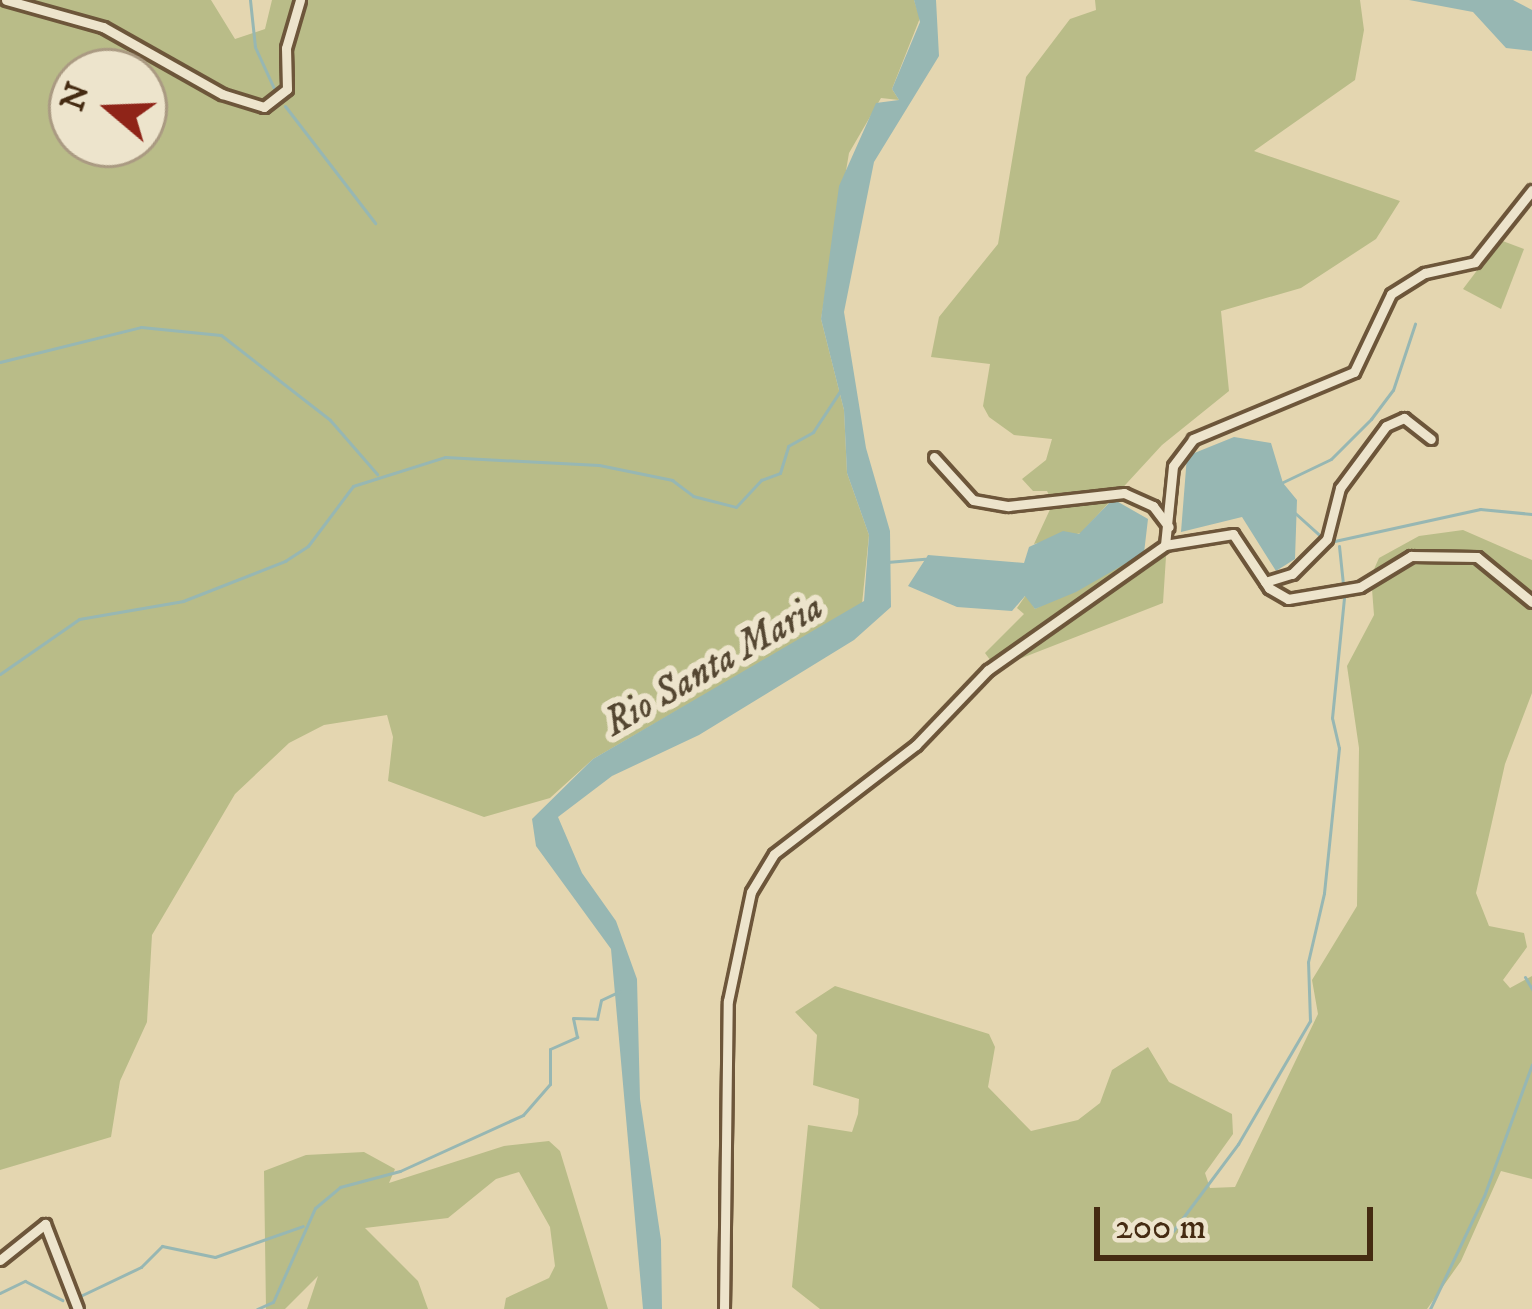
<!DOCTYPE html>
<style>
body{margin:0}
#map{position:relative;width:1532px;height:1309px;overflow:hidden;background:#e4d6b0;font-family:"IM FELL DW Pica",serif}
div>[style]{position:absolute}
.green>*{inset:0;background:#b9bc88}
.water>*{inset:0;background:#97b7b3}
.stream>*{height:3px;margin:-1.5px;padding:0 1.5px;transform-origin:1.5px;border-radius:1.5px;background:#97b7b3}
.roads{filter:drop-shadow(3px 0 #6d563a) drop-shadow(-3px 0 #6d563a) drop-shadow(0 3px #6d563a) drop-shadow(0 -3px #6d563a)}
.minor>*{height:9px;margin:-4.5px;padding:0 4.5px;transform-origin:4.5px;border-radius:4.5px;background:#ede4cc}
span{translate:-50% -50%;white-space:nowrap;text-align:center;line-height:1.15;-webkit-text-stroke:12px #ede4cc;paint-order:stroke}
.water-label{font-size:39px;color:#554732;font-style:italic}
.north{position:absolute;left:48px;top:48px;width:120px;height:120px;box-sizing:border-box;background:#ede4cc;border:3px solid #aa9a82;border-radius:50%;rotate:289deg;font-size:33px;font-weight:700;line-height:48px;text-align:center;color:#452b12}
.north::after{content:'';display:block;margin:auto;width:42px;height:54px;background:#8f2418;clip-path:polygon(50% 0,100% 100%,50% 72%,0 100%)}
.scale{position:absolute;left:1094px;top:1207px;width:279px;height:54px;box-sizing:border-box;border:6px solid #452b12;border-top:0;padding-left:15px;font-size:36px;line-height:42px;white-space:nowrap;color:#452b12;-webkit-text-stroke:9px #ede4cc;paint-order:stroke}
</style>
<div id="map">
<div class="green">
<i style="clip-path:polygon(evenodd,0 0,211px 0,235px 39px,265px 29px,272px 0,914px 0,920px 18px,892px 89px,899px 100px,881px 98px,849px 153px,821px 319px,844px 410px,847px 473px,869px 535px,862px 604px,593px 759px,550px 798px,484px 817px,388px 781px,393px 737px,387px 715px,324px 725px,289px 743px,235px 794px,152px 935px,147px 1022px,120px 1081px,111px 1137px,0 1170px,0 0,72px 72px,144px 72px,144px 144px,72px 144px,72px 72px)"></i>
<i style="clip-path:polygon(1095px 0,1360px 0,1364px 30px,1355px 80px,1254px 151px,1400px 201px,1376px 239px,1301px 288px,1221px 311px,1229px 391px,1162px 445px,1081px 533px,1034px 544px,1053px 503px,1047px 491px,1033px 491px,1022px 479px,1046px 460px,1052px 439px,1014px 435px,989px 417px,983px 406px,990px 364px,931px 357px,939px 317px,998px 244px,1026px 77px,1070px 19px,1096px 10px)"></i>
<i style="clip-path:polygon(1500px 240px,1524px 249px,1501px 309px,1463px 289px)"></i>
<i style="clip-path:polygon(1463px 530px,1532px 560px,1532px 693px,1505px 764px,1476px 893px,1489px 926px,1524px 933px,1527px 947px,1503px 980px,1510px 988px,1532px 976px,1532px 1179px,1501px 1171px,1461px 1261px,1427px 1309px,820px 1309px,792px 1287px,808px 1125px,852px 1132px,858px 1114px,859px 1099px,813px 1085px,817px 1035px,795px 1012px,835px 986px,989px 1034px,995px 1047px,988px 1087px,1031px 1131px,1078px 1120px,1100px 1103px,1112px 1070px,1148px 1047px,1169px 1082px,1232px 1114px,1233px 1134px,1205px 1173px,1210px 1188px,1235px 1187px,1318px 1014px,1312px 980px,1357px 906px,1359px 748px,1347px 666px,1374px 615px,1371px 576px,1379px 558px,1419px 536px)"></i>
<i style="clip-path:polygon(1167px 541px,1163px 603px,996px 668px,985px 653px,1024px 614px,1017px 608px,1026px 595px,1035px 609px)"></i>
<i style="clip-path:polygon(549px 1141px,560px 1151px,608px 1309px,504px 1309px,506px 1298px,549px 1278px,555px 1266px,550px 1227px,519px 1172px,496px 1179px,448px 1218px,365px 1228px,418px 1281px,428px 1309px,307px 1309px,318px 1276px,285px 1309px,266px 1309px,264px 1171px,306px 1155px,364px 1152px,395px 1169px,389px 1183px,504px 1146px)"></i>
</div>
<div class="water">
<i style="clip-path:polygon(914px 0,936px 0,939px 56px,874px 162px,844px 312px,866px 448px,890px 531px,891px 607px,854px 640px,699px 735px,612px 776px,558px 817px,582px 873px,616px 921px,637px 979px,640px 1099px,661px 1240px,662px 1309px,643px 1309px,611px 949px,536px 846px,532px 819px,593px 759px,864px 601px,869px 535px,847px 473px,844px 410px,821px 319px,839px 186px,876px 103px,899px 100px,892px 89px,920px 22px)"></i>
<i style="clip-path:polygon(1409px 0,1513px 0,1532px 10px,1532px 51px,1506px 48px,1473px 12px)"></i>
<i style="clip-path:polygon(1234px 437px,1271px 443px,1283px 483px,1297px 500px,1295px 559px,1276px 571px,1242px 517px,1181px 532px,1187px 456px)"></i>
<i style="clip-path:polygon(1113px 499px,1148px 519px,1144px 553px,1076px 592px,1035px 609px,1025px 596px,1012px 611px,957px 607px,908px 586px,928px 555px,1024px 563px,1029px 547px,1063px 531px,1079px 534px)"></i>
</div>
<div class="stream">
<i style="left:250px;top:0;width:47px;rotate:83.9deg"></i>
<i style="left:255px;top:47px;width:53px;rotate:65.4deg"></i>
<i style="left:285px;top:106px;width:148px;rotate:52.4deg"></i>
<i style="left:0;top:362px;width:145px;rotate:-13.9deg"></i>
<i style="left:141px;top:327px;width:80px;rotate:5.7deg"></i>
<i style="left:221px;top:335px;width:138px;rotate:37.9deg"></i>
<i style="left:330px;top:420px;width:72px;rotate:49deg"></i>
<i style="left:1281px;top:483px;width:55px;rotate:-25.6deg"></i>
<i style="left:1331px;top:459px;width:57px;rotate:-45deg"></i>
<i style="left:1371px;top:419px;width:36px;rotate:-53deg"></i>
<i style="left:1393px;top:390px;width:70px;rotate:-71.6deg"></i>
<i style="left:1295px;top:513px;width:36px;rotate:42deg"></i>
<i style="left:1330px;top:542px;width:154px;rotate:-12.4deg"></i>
<i style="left:1480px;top:509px;width:52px;rotate:5.5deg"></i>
<i style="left:1339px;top:546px;width:37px;rotate:84deg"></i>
<i style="left:887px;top:562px;width:38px;rotate:-5deg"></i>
<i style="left:0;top:674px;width:96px;rotate:-34.8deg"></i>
<i style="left:79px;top:619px;width:106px;rotate:-9.8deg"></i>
<i style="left:183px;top:601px;width:110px;rotate:-21.4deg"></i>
<i style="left:285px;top:561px;width:27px;rotate:-33deg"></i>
<i style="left:308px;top:546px;width:75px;rotate:-53.1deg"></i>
<i style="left:353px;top:486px;width:96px;rotate:-17.5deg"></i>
<i style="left:445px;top:457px;width:154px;rotate:3deg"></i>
<i style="left:599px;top:465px;width:75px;rotate:11.6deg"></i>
<i style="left:672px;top:480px;width:26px;rotate:37deg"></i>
<i style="left:693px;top:496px;width:44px;rotate:14.3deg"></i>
<i style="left:736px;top:507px;width:37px;rotate:-47deg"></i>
<i style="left:761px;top:480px;width:20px;rotate:-20deg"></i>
<i style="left:780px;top:473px;width:28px;rotate:-73deg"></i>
<i style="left:788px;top:446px;width:29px;rotate:-29deg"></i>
<i style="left:813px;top:432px;width:49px;rotate:-56.6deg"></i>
<i style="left:1525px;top:977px;width:14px;rotate:60deg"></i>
<i style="left:1173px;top:1231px;width:109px;rotate:-53.2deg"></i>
<i style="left:1238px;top:1144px;width:143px;rotate:-59.7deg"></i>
<i style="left:1310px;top:1021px;width:59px;rotate:-91.9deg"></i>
<i style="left:1308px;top:962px;width:71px;rotate:-76.9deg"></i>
<i style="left:1324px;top:893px;width:146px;rotate:-84.1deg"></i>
<i style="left:1339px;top:748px;width:31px;rotate:-103deg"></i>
<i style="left:1332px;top:718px;width:121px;rotate:-84.3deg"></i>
<i style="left:0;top:1293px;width:28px;rotate:-26deg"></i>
<i style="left:25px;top:1281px;width:42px;rotate:27.2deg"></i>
<i style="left:76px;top:1298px;width:72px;rotate:-25.5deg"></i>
<i style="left:141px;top:1267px;width:30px;rotate:-45deg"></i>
<i style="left:162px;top:1246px;width:54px;rotate:11.7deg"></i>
<i style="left:215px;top:1257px;width:93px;rotate:-19.4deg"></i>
<i style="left:257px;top:1309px;width:17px;rotate:-24deg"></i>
<i style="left:273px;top:1302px;width:103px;rotate:-65.9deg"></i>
<i style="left:315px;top:1208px;width:33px;rotate:-40deg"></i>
<i style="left:340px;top:1187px;width:62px;rotate:-14.9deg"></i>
<i style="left:400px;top:1171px;width:135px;rotate:-24.5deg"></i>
<i style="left:523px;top:1115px;width:41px;rotate:-48.9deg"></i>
<i style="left:550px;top:1084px;width:35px;rotate:-90deg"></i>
<i style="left:550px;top:1049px;width:30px;rotate:-24deg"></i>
<i style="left:577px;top:1037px;width:19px;rotate:-102deg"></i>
<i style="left:573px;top:1018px;width:24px;rotate:2deg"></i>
<i style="left:597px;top:1019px;width:19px;rotate:-78deg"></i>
<i style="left:601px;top:1000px;width:21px;rotate:-25deg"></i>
<i style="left:1430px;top:1309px;width:125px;rotate:-64.5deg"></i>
<i style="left:1484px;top:1196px;width:140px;rotate:-70deg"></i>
</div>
<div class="roads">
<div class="minor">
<i style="left:6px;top:0;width:101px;rotate:15.6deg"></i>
<i style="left:103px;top:27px;width:137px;rotate:29.4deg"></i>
<i style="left:222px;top:94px;width:44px;rotate:17.2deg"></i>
<i style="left:264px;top:107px;width:29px;rotate:-38deg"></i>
<i style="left:287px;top:89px;width:41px;rotate:-91.4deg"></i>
<i style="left:286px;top:48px;width:50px;rotate:-73.7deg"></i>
<i style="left:934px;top:457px;width:58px;rotate:47.8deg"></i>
<i style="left:973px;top:500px;width:36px;rotate:10deg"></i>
<i style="left:1008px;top:506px;width:117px;rotate:-6.4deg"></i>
<i style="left:1124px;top:493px;width:32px;rotate:24deg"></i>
<i style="left:1153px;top:506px;width:26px;rotate:53deg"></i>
<i style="left:1165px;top:545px;width:79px;rotate:-84.2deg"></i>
<i style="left:1173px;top:466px;width:34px;rotate:-53deg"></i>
<i style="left:1193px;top:439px;width:174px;rotate:-22.6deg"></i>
<i style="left:1354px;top:372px;width:86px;rotate:-64.6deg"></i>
<i style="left:1391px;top:294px;width:40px;rotate:-32deg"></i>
<i style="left:1425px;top:273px;width:51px;rotate:-12.4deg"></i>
<i style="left:1475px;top:262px;width:92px;rotate:-51.6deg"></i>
<i style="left:1265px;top:582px;width:28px;rotate:-17deg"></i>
<i style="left:1292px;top:574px;width:49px;rotate:-45deg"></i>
<i style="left:1327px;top:539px;width:53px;rotate:-75.7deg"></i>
<i style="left:1340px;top:488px;width:77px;rotate:-53.4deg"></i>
<i style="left:1386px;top:426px;width:20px;rotate:-24deg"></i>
<i style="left:1404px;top:418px;width:34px;rotate:38deg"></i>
<i style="left:0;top:1260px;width:58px;rotate:-38.7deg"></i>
<i style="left:45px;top:1224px;width:91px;rotate:68.8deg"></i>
<i style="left:724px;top:1309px;width:308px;rotate:-89.3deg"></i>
<i style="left:728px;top:1001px;width:111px;rotate:-78.1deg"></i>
<i style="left:751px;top:892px;width:44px;rotate:-58.8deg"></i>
<i style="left:774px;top:854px;width:179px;rotate:-37.5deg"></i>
<i style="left:916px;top:745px;width:104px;rotate:-46.2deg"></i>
<i style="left:988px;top:670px;width:217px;rotate:-35.2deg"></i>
<i style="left:1165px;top:545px;width:69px;rotate:-9.2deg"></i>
<i style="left:1233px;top:534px;width:65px;rotate:56.3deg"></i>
<i style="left:1269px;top:588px;width:22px;rotate:30deg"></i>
<i style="left:1288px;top:599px;width:73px;rotate:-9.5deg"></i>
<i style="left:1360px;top:587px;width:60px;rotate:-31.3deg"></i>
<i style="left:1411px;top:556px;width:66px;rotate:0.9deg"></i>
<i style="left:1477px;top:557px;width:71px;rotate:39.3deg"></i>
</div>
</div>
<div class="water-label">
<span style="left:714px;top:666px;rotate:-30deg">Rio Santa Maria</span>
</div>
<div class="north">N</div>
<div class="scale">200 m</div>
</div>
